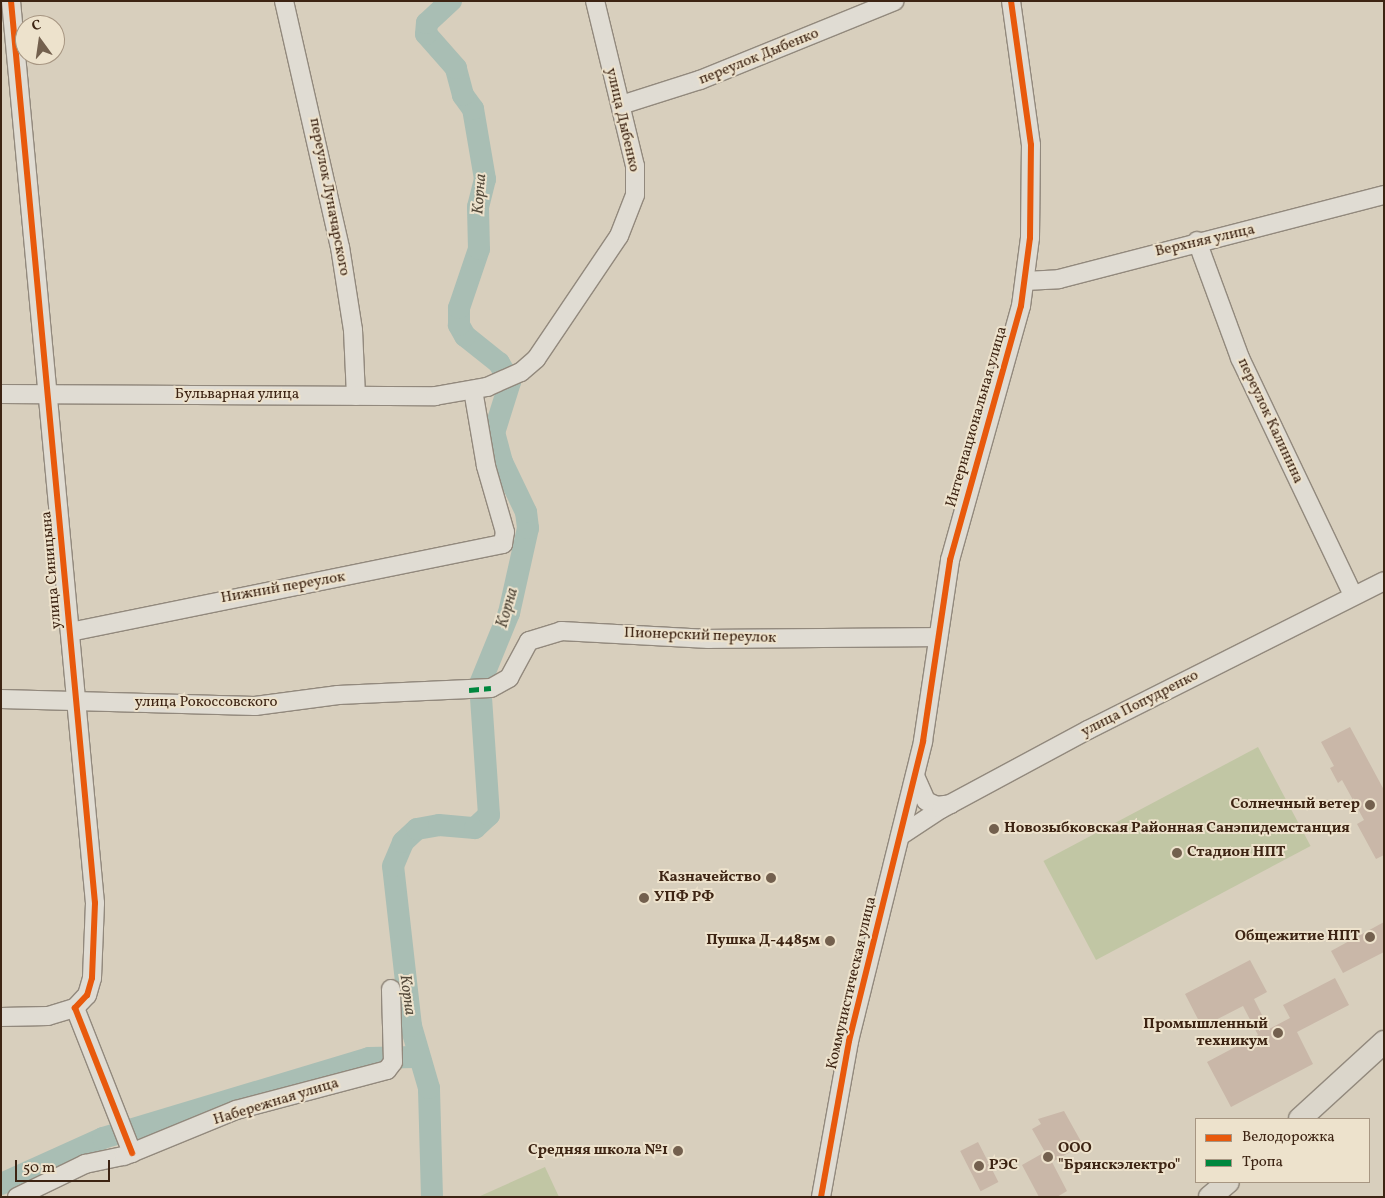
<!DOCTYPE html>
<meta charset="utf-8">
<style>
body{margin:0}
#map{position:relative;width:1385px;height:1198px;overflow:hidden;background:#d8cfbd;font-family:Vollkorn,serif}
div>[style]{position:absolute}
.green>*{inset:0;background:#c1c6a4;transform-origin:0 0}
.river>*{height:22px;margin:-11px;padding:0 11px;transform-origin:11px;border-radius:11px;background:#a9beb4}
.building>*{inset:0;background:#c9b7a8;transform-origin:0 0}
.roads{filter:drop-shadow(1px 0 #92897d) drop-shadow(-1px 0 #92897d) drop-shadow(0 1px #92897d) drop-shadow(0 -1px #92897d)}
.minor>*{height:18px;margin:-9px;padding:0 9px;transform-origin:9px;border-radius:9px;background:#e0dcd3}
.major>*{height:22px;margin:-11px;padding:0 11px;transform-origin:11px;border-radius:11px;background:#dbd6cb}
.quiet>*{height:5px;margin-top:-2.5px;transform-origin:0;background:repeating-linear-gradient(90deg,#00873e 0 10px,transparent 0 15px)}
.cycleway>*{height:6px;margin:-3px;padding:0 3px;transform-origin:3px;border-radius:3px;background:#e8590c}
.dots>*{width:14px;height:14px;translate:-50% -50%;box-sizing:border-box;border:2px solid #ede2cc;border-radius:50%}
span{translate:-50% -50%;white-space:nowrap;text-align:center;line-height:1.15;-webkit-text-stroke:4px #ede2cc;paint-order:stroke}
.street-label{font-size:15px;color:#3d2413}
.poi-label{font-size:15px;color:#3d2413;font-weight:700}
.right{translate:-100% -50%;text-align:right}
.left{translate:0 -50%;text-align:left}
.water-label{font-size:16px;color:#53493a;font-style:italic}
.frame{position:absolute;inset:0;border:2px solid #3d2413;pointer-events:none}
.legend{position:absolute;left:1195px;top:1118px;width:175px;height:65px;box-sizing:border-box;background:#ede2cc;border:1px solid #a79682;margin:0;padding:6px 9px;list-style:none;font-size:15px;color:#3d2413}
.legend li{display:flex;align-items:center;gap:10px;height:25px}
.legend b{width:25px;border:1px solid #a79682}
.north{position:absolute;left:15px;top:15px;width:50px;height:50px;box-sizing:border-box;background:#ede2cc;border:1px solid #a79682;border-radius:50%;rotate:346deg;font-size:14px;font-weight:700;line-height:20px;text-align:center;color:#3d2413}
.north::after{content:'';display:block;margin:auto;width:18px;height:22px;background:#73604e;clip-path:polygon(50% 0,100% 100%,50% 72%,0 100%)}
.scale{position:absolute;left:15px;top:1160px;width:95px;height:22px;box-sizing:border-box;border:2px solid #3d2413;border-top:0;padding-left:6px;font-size:15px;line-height:18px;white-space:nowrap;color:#3d2413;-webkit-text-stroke:4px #ede2cc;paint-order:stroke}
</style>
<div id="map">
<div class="green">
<i style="left:1258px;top:747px;width:112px;height:243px;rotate:62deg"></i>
<i style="clip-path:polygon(545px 1167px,559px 1197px,478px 1197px)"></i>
</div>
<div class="river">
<i style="left:1px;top:1184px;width:112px;rotate:-24.3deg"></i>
<i style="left:103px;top:1138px;width:278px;rotate:-16.7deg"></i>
<i style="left:369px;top:1058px;width:46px;rotate:-1.2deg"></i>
<i style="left:432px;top:1197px;width:109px;rotate:-91.6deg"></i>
<i style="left:429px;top:1088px;width:65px;rotate:-106.2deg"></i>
<i style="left:411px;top:1026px;width:161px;rotate:-96.4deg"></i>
<i style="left:393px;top:866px;width:26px;rotate:-67deg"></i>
<i style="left:403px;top:842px;width:19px;rotate:-43deg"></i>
<i style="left:417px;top:829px;width:22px;rotate:-10deg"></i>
<i style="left:439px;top:825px;width:36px;rotate:5deg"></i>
<i style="left:475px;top:828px;width:19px;rotate:-43deg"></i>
<i style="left:489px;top:815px;width:131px;rotate:-93.9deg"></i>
<i style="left:480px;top:684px;width:77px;rotate:-67.8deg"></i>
<i style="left:509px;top:613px;width:87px;rotate:-77.4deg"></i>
<i style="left:528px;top:528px;width:16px;rotate:-97deg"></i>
<i style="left:526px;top:512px;width:55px;rotate:-115.6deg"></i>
<i style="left:502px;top:462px;width:30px;rotate:-105deg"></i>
<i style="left:494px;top:433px;width:53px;rotate:-72.6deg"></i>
<i style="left:510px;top:382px;width:22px;rotate:-120deg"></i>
<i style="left:499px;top:363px;width:43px;rotate:-141.5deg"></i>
<i style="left:465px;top:336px;width:13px;rotate:-119deg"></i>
<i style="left:459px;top:325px;width:17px;rotate:-90deg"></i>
<i style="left:459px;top:308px;width:62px;rotate:-71.3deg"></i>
<i style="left:479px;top:249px;width:42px;rotate:-91.4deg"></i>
<i style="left:478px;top:207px;width:29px;rotate:-76deg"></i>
<i style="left:485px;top:179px;width:71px;rotate:-99.7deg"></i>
<i style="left:473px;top:109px;width:17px;rotate:-126deg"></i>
<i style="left:463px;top:95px;width:28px;rotate:-105deg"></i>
<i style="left:456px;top:68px;width:45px;rotate:-131.4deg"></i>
<i style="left:426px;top:34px;width:11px;rotate:-85deg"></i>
<i style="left:427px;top:23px;width:33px;rotate:-43deg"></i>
</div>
<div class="building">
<i style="clip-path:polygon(1350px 727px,1384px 790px,1384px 855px,1376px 859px,1357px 824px,1364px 820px,1342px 780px,1338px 783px,1330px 768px,1334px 766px,1321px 742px)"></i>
<i style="clip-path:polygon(1384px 922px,1384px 952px,1343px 973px,1331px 951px)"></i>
<i style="clip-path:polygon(1250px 960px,1267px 992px,1254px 999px,1269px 1029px,1290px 1018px,1283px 1005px,1335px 978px,1349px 1005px,1297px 1032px,1313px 1064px,1231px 1107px,1207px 1062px,1258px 1035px,1243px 1006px,1202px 1027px,1185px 994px)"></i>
<i style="clip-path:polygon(1064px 1111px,1083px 1145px,1052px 1162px,1067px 1191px,1057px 1197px,1039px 1197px,1022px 1165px,1045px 1152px,1032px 1129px,1041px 1124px,1038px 1119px)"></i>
<i style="left:978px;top:1142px;width:45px;height:20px;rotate:63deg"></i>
</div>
<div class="roads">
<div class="minor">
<i style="left:11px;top:1px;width:906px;rotate:84.68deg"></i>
<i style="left:95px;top:903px;width:75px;rotate:92.3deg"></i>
<i style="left:92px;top:978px;width:18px;rotate:106deg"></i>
<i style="left:87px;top:995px;width:18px;rotate:133deg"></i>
<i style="left:75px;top:1008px;width:156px;rotate:68.5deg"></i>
<i style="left:284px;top:1px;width:252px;rotate:77.2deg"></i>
<i style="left:340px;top:247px;width:84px;rotate:81.1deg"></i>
<i style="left:353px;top:330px;width:66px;rotate:87.4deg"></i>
<i style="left:621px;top:105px;width:83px;rotate:-17.6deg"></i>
<i style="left:700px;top:80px;width:210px;rotate:-22.1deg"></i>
<i style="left:1197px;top:241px;width:125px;rotate:69.8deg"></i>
<i style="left:1240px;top:358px;width:263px;rotate:64.5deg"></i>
<i style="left:1025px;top:281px;width:34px;rotate:-3deg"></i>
<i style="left:1059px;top:279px;width:336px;rotate:-14.5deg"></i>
<i style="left:1px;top:394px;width:434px;rotate:0.3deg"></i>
<i style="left:435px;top:396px;width:53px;rotate:-9.8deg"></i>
<i style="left:487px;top:387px;width:37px;rotate:-24deg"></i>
<i style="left:521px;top:372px;width:20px;rotate:-41deg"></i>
<i style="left:536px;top:359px;width:148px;rotate:-56deg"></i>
<i style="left:619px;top:236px;width:44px;rotate:-68.7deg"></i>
<i style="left:635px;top:195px;width:29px;rotate:-90deg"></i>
<i style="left:635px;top:166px;width:170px;rotate:-103.6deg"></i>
<i style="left:70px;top:632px;width:442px;rotate:-11.5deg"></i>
<i style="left:503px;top:544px;width:12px;rotate:-81deg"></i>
<i style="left:505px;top:532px;width:69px;rotate:-106.1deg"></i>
<i style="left:486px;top:466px;width:77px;rotate:-99.7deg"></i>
<i style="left:1px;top:699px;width:254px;rotate:1.6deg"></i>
<i style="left:255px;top:706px;width:84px;rotate:-7.5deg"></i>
<i style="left:338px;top:695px;width:153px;rotate:-2.6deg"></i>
<i style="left:491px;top:688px;width:21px;rotate:-29deg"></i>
<i style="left:509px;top:678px;width:42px;rotate:-61.6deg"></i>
<i style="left:529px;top:641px;width:34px;rotate:-17deg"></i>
<i style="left:561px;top:631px;width:148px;rotate:3.1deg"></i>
<i style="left:709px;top:639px;width:228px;rotate:-0.5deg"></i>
<i style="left:915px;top:776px;width:27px;rotate:66deg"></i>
<i style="left:926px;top:801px;width:12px;rotate:24deg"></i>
<i style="left:937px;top:806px;width:14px;rotate:-8deg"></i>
<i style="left:900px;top:836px;width:49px;rotate:-33.4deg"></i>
<i style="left:941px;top:809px;width:167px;rotate:-28.3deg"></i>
<i style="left:1088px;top:730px;width:331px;rotate:-26.7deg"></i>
<i style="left:1px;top:1017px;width:47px;rotate:-1.2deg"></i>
<i style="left:48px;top:1016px;width:28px;rotate:-17deg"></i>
<i style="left:17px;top:1197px;width:76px;rotate:-25.9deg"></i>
<i style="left:85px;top:1164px;width:40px;rotate:-12deg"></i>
<i style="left:124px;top:1156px;width:121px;rotate:-22.3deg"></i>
<i style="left:236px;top:1110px;width:156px;rotate:-14.8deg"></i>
<i style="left:387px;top:1070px;width:10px;rotate:-53deg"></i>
<i style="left:393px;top:1062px;width:73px;rotate:-91.6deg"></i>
<i style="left:821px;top:1197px;width:158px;rotate:-79.8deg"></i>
<i style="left:849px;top:1041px;width:309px;rotate:-76.1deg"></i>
<i style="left:923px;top:741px;width:183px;rotate:-81.5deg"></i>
<i style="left:950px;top:560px;width:264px;rotate:-74.4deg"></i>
<i style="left:1021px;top:306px;width:69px;rotate:-82.5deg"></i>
<i style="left:1030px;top:238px;width:93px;rotate:-89.4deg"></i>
<i style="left:1031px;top:145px;width:145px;rotate:-97.9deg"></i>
</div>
<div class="major">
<i style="left:1300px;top:1119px;width:114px;rotate:-42.5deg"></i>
<i style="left:1210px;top:1197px;width:23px;rotate:-40deg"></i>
</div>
</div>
<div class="quiet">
<i style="left:469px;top:690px;width:22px;rotate:-5deg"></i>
</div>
<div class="cycleway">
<i style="left:11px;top:1px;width:906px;rotate:84.68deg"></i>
<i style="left:95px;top:903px;width:75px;rotate:92.3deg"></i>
<i style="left:92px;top:978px;width:18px;rotate:106deg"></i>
<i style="left:87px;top:995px;width:18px;rotate:133deg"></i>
<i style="left:75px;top:1008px;width:156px;rotate:68.5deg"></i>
<i style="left:821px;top:1197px;width:158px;rotate:-79.8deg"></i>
<i style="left:849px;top:1041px;width:309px;rotate:-76.1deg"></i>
<i style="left:923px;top:741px;width:183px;rotate:-81.5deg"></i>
<i style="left:950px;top:560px;width:264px;rotate:-74.4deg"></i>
<i style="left:1021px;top:306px;width:69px;rotate:-82.5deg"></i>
<i style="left:1030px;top:238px;width:93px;rotate:-89.4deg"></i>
<i style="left:1031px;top:145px;width:145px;rotate:-97.9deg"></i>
</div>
<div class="dots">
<i style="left:1370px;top:805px;background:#73604e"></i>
<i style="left:994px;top:829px;background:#73604e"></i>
<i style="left:1177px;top:853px;background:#73604e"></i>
<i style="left:771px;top:878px;background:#73604e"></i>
<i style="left:644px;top:898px;background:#73604e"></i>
<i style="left:1370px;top:937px;background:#73604e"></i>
<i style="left:830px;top:941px;background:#73604e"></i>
<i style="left:1278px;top:1033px;background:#73604e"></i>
<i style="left:678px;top:1151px;background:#73604e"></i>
<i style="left:1048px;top:1157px;background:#73604e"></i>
<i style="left:979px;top:1166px;background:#73604e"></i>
</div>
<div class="street-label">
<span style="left:759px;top:57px;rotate:-22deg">переулок Дыбенко</span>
<span style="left:622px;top:120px;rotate:77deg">улица Дыбенко</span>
<span style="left:329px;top:197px;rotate:79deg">переулок Луначарского</span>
<span style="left:1205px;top:241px;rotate:-13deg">Верхняя улица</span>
<span style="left:237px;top:395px">Бульварная улица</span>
<span style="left:977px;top:417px;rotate:-74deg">Интернациональная улица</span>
<span style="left:1270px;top:421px;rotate:65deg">переулок Калинина</span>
<span style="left:52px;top:570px;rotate:-95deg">улица Синицына</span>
<span style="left:283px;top:588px;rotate:-10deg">Нижний переулок</span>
<span style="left:700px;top:636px;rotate:2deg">Пионерский переулок</span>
<span style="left:206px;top:703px">улица Рокоссовского</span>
<span style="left:1140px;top:704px;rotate:-27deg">улица Попудренко</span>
<span style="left:852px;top:983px;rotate:-77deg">Коммунистическая улица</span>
<span style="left:276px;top:1102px;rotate:-17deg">Набережная улица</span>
</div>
<div class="poi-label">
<span class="right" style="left:1360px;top:805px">Солнечный ветер</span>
<span class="left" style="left:1004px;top:829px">Новозыбковская Районная Санэпидемстанция</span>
<span class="left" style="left:1187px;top:853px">Стадион НПТ</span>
<span class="right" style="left:761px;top:878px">Казначейство</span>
<span class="left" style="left:654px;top:898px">УПФ РФ</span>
<span class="right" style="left:1360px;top:937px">Общежитие НПТ</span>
<span class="right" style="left:820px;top:941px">Пушка Д-4485м</span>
<span class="right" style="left:1268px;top:1033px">Промышленный<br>техникум</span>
<span class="left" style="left:1058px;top:1157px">ООО<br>"Брянскэлектро"</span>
<span class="right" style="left:668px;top:1151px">Средняя школа №1</span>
<span class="left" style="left:989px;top:1166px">РЭС</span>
</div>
<div class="water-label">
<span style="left:480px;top:194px;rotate:-86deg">Корна</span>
<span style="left:508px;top:608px;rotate:-74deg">Корна</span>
<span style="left:407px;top:995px;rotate:82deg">Корна</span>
</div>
<div class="frame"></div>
<ul class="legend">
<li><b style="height:6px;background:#e8590c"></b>Велодорожка</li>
<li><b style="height:6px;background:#00873e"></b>Тропа</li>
</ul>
<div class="north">С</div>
<div class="scale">50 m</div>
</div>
